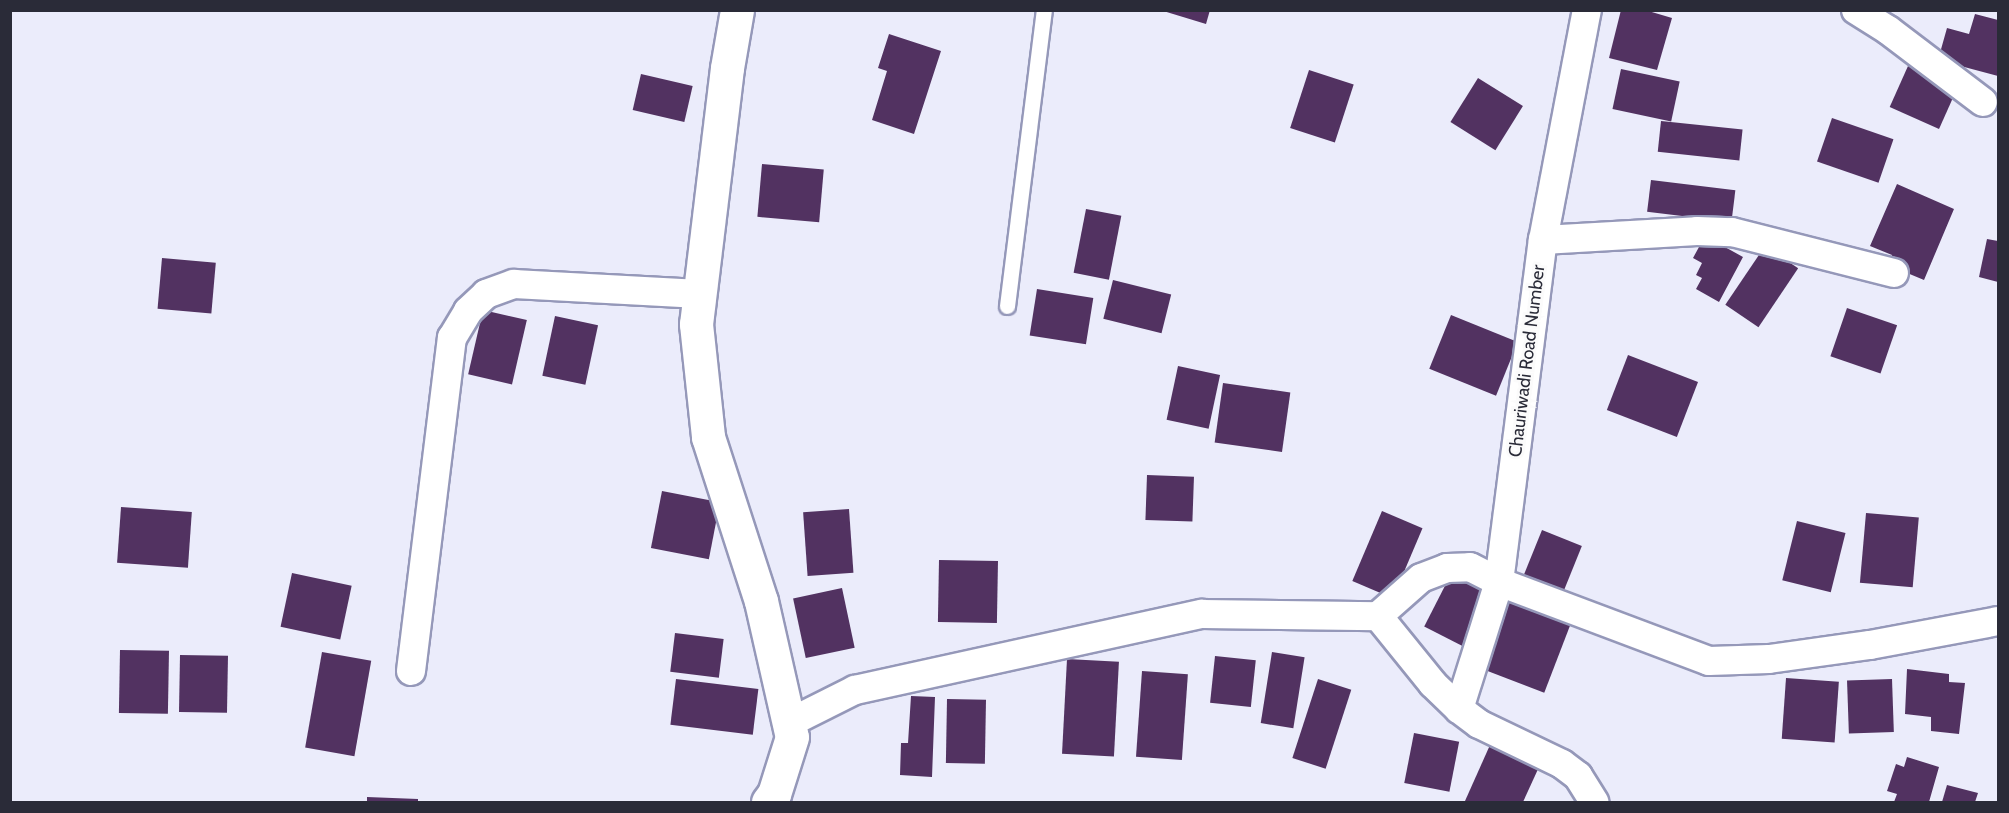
<!DOCTYPE html>
<style>
body{margin:0}
#map{position:relative;width:2009px;height:813px;overflow:hidden;background:#ebecfb;font-family:Cabin,sans-serif}
div>[style]{position:absolute}
.building>*{inset:0;background:#523261;transform-origin:0 0}
.roads{filter:drop-shadow(2px 0 #9598b9) drop-shadow(-2px 0 #9598b9) drop-shadow(0 2px #9598b9) drop-shadow(0 -2px #9598b9)}
.service>*{height:15px;margin:-7.5px;padding:0 7.5px;transform-origin:7.5px;border-radius:7.5px;background:#fff}
.minor>*{height:28px;margin:-14px;padding:0 14px;transform-origin:14px;border-radius:14px;background:#fff}
.secondary>*{height:33px;margin:-16.5px;padding:0 16.5px;transform-origin:16.5px;border-radius:16.5px;background:#fff}
span{translate:-50% -50%;white-space:nowrap;text-align:center;line-height:1.15;-webkit-text-stroke:6px #fbfbfb;paint-order:stroke}
.street-label{font-size:18px;color:#2a2b38}
.frame{position:absolute;inset:0;border:12px solid #2a2b38;pointer-events:none}
</style>
<div id="map">
<div class="building">
<i style="clip-path:polygon(1160px 10px,1210px 10px,1206px 24px)"></i>
<i style="clip-path:polygon(1621px 10px,1645px 10px,1672px 18px,1657px 70px,1609px 58px)"></i>
<i style="clip-path:polygon(1975px 14px,1998px 20px,1998px 76px,1938px 60px,1947px 28px,1969px 34px)"></i>
<i style="clip-path:polygon(889px 34px,941px 51px,914px 134px,872px 120px,887px 71px,878px 68px)"></i>
<i style="left:1908px;top:66px;width:54px;height:45px;rotate:24deg"></i>
<i style="left:1621px;top:69px;width:60px;height:41px;rotate:12deg"></i>
<i style="left:1309px;top:70px;width:47px;height:61px;rotate:18deg"></i>
<i style="left:641px;top:74px;width:53px;height:37px;rotate:13deg"></i>
<i style="left:1478px;top:78px;width:53px;height:52px;rotate:32deg"></i>
<i style="left:1832px;top:118px;width:65px;height:46px;rotate:19deg"></i>
<i style="left:1661px;top:121px;width:82px;height:31px;rotate:6deg"></i>
<i style="left:762px;top:164px;width:62px;height:53px;rotate:5deg"></i>
<i style="left:1651px;top:180px;width:85px;height:32px;rotate:7deg"></i>
<i style="clip-path:polygon(1897px 184px,1954px 209px,1924px 280px,1888px 265px,1892px 255px,1870px 246px)"></i>
<i style="left:1086px;top:209px;width:36px;height:65px;rotate:11deg"></i>
<i style="clip-path:polygon(1705px 236px,1743px 257px,1719px 302px,1696px 289px,1702px 278px,1696px 275px,1702px 263px,1693px 258px)"></i>
<i style="clip-path:polygon(1987px 239px,1998px 241px,1998px 282px,1979px 277px)"></i>
<i style="left:1765px;top:246px;width:40px;height:71px;rotate:34deg"></i>
<i style="left:162px;top:258px;width:54px;height:51px;rotate:5deg"></i>
<i style="left:1113px;top:280px;width:60px;height:40px;rotate:14deg"></i>
<i style="left:1037px;top:289px;width:57px;height:47px;rotate:9deg"></i>
<i style="left:1847px;top:308px;width:53px;height:51px;rotate:19deg"></i>
<i style="left:483px;top:310px;width:45px;height:66px;rotate:13deg"></i>
<i style="left:1451px;top:315px;width:72px;height:58px;rotate:22deg"></i>
<i style="left:555px;top:316px;width:44px;height:61px;rotate:12deg"></i>
<i style="left:1628px;top:355px;width:75px;height:59px;rotate:21deg"></i>
<i style="left:1178px;top:366px;width:43px;height:55px;rotate:12deg"></i>
<i style="left:1223px;top:383px;width:68px;height:60px;rotate:8deg"></i>
<i style="left:1147px;top:475px;width:47px;height:45px;rotate:2deg"></i>
<i style="left:662px;top:491px;width:59px;height:58px;rotate:11deg"></i>
<i style="left:121px;top:507px;width:71px;height:56px;rotate:4deg"></i>
<i style="left:849px;top:509px;width:64px;height:46px;rotate:86deg"></i>
<i style="left:1382px;top:511px;width:44px;height:76px;rotate:23deg"></i>
<i style="left:1866px;top:513px;width:53px;height:70px;rotate:5deg"></i>
<i style="left:1797px;top:521px;width:50px;height:61px;rotate:14deg"></i>
<i style="left:1542px;top:530px;width:43px;height:59px;rotate:22deg"></i>
<i style="left:939px;top:560px;width:59px;height:62px;rotate:1deg"></i>
<i style="left:292px;top:573px;width:61px;height:55px;rotate:12deg"></i>
<i style="left:1451px;top:574px;width:44px;height:59px;rotate:27deg"></i>
<i style="left:842px;top:588px;width:61px;height:50px;rotate:78deg"></i>
<i style="left:1510px;top:595px;width:67px;height:79px;rotate:21deg"></i>
<i style="left:675px;top:633px;width:49px;height:39px;rotate:7deg"></i>
<i style="left:120px;top:650px;width:49px;height:63px;rotate:1deg"></i>
<i style="left:322px;top:652px;width:50px;height:97px;rotate:10deg"></i>
<i style="left:1272px;top:652px;width:33px;height:72px;rotate:9deg"></i>
<i style="left:180px;top:655px;width:48px;height:57px;rotate:1deg"></i>
<i style="left:1215px;top:656px;width:41px;height:47px;rotate:6deg"></i>
<i style="left:1067px;top:659px;width:52px;height:95px;rotate:3deg"></i>
<i style="clip-path:polygon(1907px 669px,1949px 674px,1949px 682px,1965px 683px,1959px 734px,1931px 731px,1931px 717px,1905px 714px)"></i>
<i style="left:1142px;top:671px;width:46px;height:86px;rotate:4deg"></i>
<i style="left:1786px;top:678px;width:53px;height:61px;rotate:4deg"></i>
<i style="left:676px;top:679px;width:83px;height:46px;rotate:7deg"></i>
<i style="left:1318px;top:679px;width:35px;height:83px;rotate:18deg"></i>
<i style="left:1892px;top:679px;width:53px;height:45px;rotate:88deg"></i>
<i style="clip-path:polygon(911px 696px,935px 697px,932px 777px,900px 775px,901px 743px,908px 743px)"></i>
<i style="left:947px;top:699px;width:39px;height:64px;rotate:1deg"></i>
<i style="left:1414px;top:733px;width:46px;height:51px;rotate:11deg"></i>
<i style="clip-path:polygon(1490px 745px,1539px 767px,1523px 802px,1465px 801px)"></i>
<i style="clip-path:polygon(1907px 757px,1939px 767px,1929px 802px,1894px 802px,1897px 794px,1887px 791px,1896px 764px,1904px 767px)"></i>
<i style="clip-path:polygon(1947px 785px,1978px 793px,1975px 802px,1942px 802px)"></i>
<i style="clip-path:polygon(367px 797px,418px 799px,418px 802px,367px 802px)"></i>
</div>
<div class="roads">
<div class="service">
<i style="left:1007px;top:306px;width:298px;rotate:-82.9deg"></i>
</div>
<div class="minor">
<i style="left:1856px;top:10px;width:38px;rotate:32deg"></i>
<i style="left:1888px;top:30px;width:119px;rotate:37.2deg"></i>
<i style="left:1543px;top:240px;width:154px;rotate:-3.3deg"></i>
<i style="left:1697px;top:231px;width:35px;rotate:2deg"></i>
<i style="left:1732px;top:232px;width:167px;rotate:14.2deg"></i>
<i style="left:1378px;top:616px;width:87px;rotate:51deg"></i>
<i style="left:1433px;top:684px;width:36px;rotate:44deg"></i>
<i style="left:1459px;top:709px;width:25px;rotate:37deg"></i>
<i style="left:1479px;top:724px;width:92px;rotate:25.7deg"></i>
<i style="left:1562px;top:764px;width:20px;rotate:37deg"></i>
<i style="left:1578px;top:776px;width:31px;rotate:58deg"></i>
<i style="left:411px;top:671px;width:336px;rotate:-83deg"></i>
<i style="left:452px;top:338px;width:31px;rotate:-59deg"></i>
<i style="left:468px;top:311px;width:25px;rotate:-43deg"></i>
<i style="left:486px;top:294px;width:30px;rotate:-20deg"></i>
<i style="left:514px;top:284px;width:186px;rotate:3.1deg"></i>
<i style="left:1459px;top:709px;width:133px;rotate:-72.5deg"></i>
<i style="left:1499px;top:582px;width:345px;rotate:-82.7deg"></i>
<i style="left:1543px;top:240px;width:234px;rotate:-79.2deg"></i>
<i style="left:789px;top:723px;width:74px;rotate:-26.6deg"></i>
<i style="left:855px;top:690px;width:355px;rotate:-12.4deg"></i>
<i style="left:1202px;top:614px;width:176px;rotate:0.7deg"></i>
<i style="left:1378px;top:616px;width:57px;rotate:-41.5deg"></i>
<i style="left:1421px;top:578px;width:28px;rotate:-21deg"></i>
<i style="left:1447px;top:568px;width:23px;rotate:-2deg"></i>
<i style="left:1470px;top:567px;width:33px;rotate:27deg"></i>
<i style="left:1499px;top:582px;width:224px;rotate:20.6deg"></i>
<i style="left:1709px;top:661px;width:60px;rotate:-1.9deg"></i>
<i style="left:1769px;top:659px;width:102px;rotate:-7.9deg"></i>
<i style="left:1870px;top:645px;width:130px;rotate:-10.6deg"></i>
</div>
<div class="secondary">
<i style="left:737px;top:10px;width:59px;rotate:99.8deg"></i>
<i style="left:727px;top:68px;width:258px;rotate:96.9deg"></i>
<i style="left:696px;top:324px;width:114px;rotate:83.9deg"></i>
<i style="left:708px;top:437px;width:172px;rotate:72.1deg"></i>
<i style="left:761px;top:601px;width:139px;rotate:77.2deg"></i>
<i style="left:792px;top:737px;width:60px;rotate:107.5deg"></i>
<i style="left:774px;top:794px;width:10px;rotate:127deg"></i>
</div>
</div>
<div class="street-label">
<span style="left:1527px;top:361px;rotate:-83deg">Chauriwadi Road Number</span>
</div>
<div class="frame"></div>
</div>
